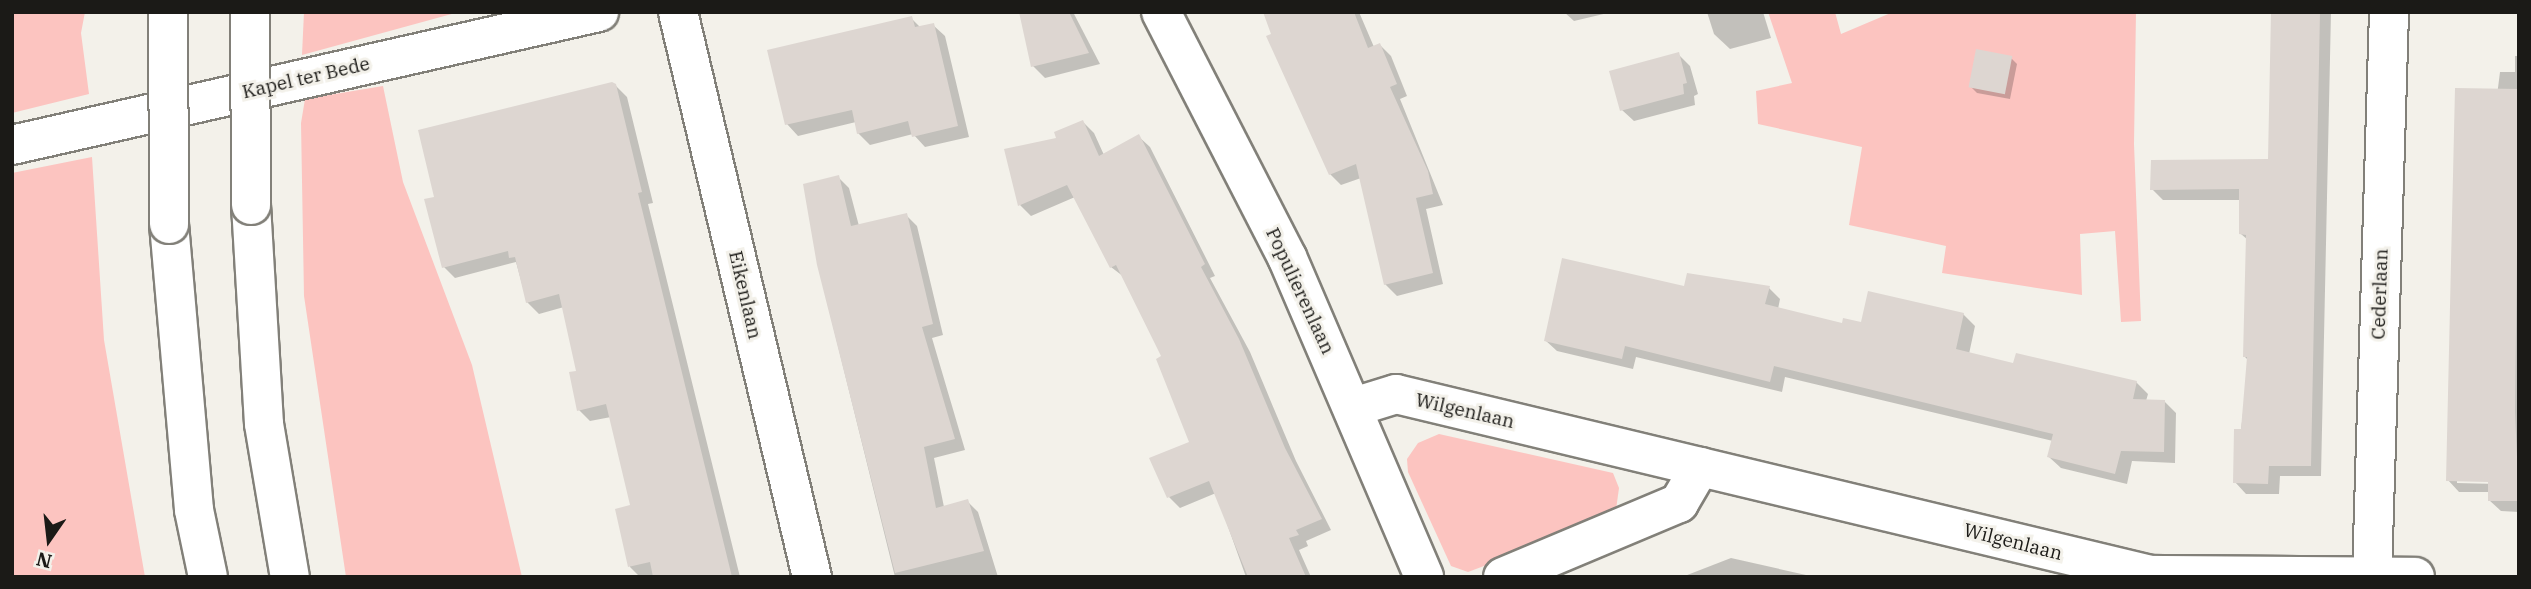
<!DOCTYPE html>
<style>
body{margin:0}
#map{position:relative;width:2531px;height:589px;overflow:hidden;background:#f3f1ea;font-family:"IBM Plex Serif",serif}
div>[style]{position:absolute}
.green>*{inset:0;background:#fcc4c0}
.shadow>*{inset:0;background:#0003}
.building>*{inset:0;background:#ddd6d1;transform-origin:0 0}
.roads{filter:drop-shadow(2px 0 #828079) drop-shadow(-2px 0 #828079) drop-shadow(0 2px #828079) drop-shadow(0 -2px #828079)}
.minor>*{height:38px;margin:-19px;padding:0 19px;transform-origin:19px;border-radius:19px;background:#fff}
.highway>*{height:38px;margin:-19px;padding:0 19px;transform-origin:19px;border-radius:19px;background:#fff}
.bridges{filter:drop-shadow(2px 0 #828079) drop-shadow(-2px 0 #828079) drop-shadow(0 2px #828079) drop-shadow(0 -2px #828079)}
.highway-bridge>*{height:38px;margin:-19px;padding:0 19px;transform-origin:19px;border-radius:19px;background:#fff}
span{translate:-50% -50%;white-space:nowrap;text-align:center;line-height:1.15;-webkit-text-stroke:6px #f3f1ea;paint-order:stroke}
.street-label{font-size:19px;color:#1b1a17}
.frame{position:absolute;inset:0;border:14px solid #1b1a17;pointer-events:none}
.north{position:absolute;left:14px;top:505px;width:70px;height:70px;-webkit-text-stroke:5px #f3f1ea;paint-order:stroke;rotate:194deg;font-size:19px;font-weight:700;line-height:28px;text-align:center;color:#1b1a17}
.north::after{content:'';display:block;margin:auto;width:24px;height:32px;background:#1b1a17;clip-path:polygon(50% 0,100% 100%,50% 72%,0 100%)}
</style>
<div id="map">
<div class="green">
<i style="clip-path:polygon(12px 12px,85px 12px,81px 33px,89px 94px,12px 113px)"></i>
<i style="clip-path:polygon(304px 12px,459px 12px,302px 55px)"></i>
<i style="clip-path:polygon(1768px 12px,1835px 12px,1841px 34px,1893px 12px,2136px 12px,2134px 144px,2141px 321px,2121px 322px,2115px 231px,2080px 234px,2082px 295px,1942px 273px,1946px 246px,1849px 225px,1862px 147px,1758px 124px,1756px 91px,1792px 83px)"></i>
<i style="clip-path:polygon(383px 86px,403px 182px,472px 365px,522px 577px,346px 577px,304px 296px,301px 123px,305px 99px)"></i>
<i style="clip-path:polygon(92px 157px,104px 340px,145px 577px,12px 577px,12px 173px)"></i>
<i style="clip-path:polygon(1439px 434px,1613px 473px,1619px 488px,1615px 517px,1468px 572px,1451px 566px,1408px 472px,1407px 459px,1418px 443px)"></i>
</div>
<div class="shadow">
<i style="clip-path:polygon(1020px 12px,1073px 12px,1100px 64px,1045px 78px,1033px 66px)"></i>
<i style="clip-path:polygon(1265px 12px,1359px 12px,1374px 47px,1380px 45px,1391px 56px,1407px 96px,1400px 99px,1443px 205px,1426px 209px,1443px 284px,1397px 296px,1385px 284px,1361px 178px,1341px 185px,1330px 174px)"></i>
<i style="clip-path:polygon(1564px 12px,1612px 12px,1574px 21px)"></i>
<i style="clip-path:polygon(1707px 12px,1763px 12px,1771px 38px,1730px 49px,1714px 34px)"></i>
<i style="clip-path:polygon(2273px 12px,2331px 12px,2321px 476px,2280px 476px,2279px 494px,2246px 494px,2235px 482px,2249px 361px,2245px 357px,2248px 240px,2241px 234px,2241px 200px,2163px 200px,2152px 189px,2270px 161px)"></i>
<i style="clip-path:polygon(911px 18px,921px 28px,933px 25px,945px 36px,969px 137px,925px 147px,913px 134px,870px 145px,858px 133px,856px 122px,798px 136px,787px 124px)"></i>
<i style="clip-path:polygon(1678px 54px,1690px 66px,1698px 94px,1694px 96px,1695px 105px,1634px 121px,1622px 110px)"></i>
<i style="clip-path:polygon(evenodd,2515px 56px,2519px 56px,2519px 512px,2501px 511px,2489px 500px,2490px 492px,2459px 492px,2448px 480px,2500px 72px,2515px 72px,2515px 56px,2457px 479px,2497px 480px,2497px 484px,2457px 483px,2457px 479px)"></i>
<i style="clip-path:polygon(2011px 58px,2017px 64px,2010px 99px,1977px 93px,1971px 87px)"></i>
<i style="clip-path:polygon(616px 86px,627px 97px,653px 203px,648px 204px,740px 577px,640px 577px,630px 567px,632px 507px,611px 417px,590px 421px,579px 410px,578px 372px,564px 307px,539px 314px,527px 302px,516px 262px,455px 278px,444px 267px,436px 198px)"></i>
<i style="clip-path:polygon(1083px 122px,1094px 133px,1104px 155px,1138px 136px,1150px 147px,1215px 276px,1210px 278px,1250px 352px,1296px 461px,1331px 530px,1306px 541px,1308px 546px,1299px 550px,1311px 577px,1246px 577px,1216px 493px,1180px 508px,1169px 497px,1191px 443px,1164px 357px,1124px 277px,1111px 267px,1075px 197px,1031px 216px,1020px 205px,1058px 139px)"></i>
<i style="clip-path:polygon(838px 177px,849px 188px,859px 226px,906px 215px,917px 226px,943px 335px,932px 338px,965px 450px,934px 458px,944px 507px,967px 501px,978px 512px,998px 577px,895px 577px,818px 265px)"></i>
<i style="clip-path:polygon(1685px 288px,1769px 288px,1780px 299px,1778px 309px,1843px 326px,1963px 314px,1975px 326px,1969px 354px,2015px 366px,2136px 382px,2148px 394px,2146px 401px,2164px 401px,2176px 413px,2175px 463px,2132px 461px,2127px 484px,2061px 468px,2049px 457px,2053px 441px,1785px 377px,1782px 392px,1636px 357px,1633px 369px,1557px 351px,1545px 340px)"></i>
<i style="clip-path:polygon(1731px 558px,1815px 577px,1682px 577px)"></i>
</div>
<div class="building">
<i style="clip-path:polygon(1019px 12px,1069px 12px,1089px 53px,1031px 67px)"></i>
<i style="clip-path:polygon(1263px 12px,1354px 12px,1368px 48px,1380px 43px,1397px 84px,1390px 87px,1428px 171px,1433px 194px,1416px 198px,1433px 273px,1384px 285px,1356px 164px,1329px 175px,1266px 36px,1271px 34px)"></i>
<i style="clip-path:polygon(2271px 12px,2320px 12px,2311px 466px,2269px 466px,2268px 484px,2233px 483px,2234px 429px,2241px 429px,2247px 357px,2243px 357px,2246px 235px,2239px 234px,2239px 189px,2150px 190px,2151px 160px,2268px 159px)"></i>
<i style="clip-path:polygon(912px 16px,915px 27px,934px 23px,958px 126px,912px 137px,908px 121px,857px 134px,852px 110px,785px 125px,767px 50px)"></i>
<i style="left:1976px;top:49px;width:37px;height:39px;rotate:11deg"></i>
<i style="clip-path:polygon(1679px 52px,1687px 83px,1683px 84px,1684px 94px,1620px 111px,1609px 71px)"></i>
<i style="clip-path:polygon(612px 82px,616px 84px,642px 192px,638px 193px,732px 577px,653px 577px,650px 562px,628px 567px,615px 509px,630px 505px,606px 404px,577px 411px,569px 372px,576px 371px,559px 294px,526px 303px,515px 257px,509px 258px,508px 251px,442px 268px,424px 199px,434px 197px,418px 130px)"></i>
<i style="clip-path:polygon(2455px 88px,2519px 89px,2515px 412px,2519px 501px,2488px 501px,2488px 482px,2446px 481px)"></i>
<i style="clip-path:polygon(1083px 120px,1099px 156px,1139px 134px,1205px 264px,1201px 267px,1239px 339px,1285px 448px,1322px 519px,1296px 530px,1299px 535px,1289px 538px,1306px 577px,1248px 577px,1209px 481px,1167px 498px,1149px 458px,1189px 442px,1156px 359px,1161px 356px,1116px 265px,1110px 268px,1067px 185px,1018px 206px,1004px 149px,1056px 138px,1054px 132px)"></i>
<i style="clip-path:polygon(839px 175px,851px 226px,907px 213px,933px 324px,922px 327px,955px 439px,924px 447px,936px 508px,968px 499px,984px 551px,895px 573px,817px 265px,803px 184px)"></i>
<i style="clip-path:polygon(1562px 258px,1684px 286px,1687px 273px,1770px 286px,1765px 304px,1842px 323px,1843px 318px,1861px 322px,1868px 291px,1964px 313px,1956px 349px,2013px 363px,2016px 353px,2137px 381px,2133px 399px,2165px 400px,2164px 452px,2121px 451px,2115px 474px,2047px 457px,2053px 434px,1774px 366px,1770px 382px,1625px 346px,1622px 359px,1544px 341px)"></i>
</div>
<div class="roads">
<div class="minor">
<i style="left:678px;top:12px;width:581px;rotate:76.66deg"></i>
<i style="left:1161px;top:12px;width:276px;rotate:62.8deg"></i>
<i style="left:1287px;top:257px;width:348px;rotate:66.8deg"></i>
<i style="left:12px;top:145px;width:602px;rotate:-12.77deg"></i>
<i style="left:1354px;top:407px;width:44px;rotate:-17.2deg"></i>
<i style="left:1396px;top:394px;width:776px;rotate:13.48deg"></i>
<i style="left:2151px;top:575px;width:264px;rotate:0.4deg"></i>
<i style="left:2372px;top:575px;width:563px;rotate:-88.27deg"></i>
<i style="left:1503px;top:577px;width:191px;rotate:-22.8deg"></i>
<i style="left:1679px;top:503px;width:42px;rotate:-59.7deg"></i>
</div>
<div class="highway">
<i style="left:251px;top:205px;width:219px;rotate:86.6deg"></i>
<i style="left:264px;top:424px;width:155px;rotate:80.4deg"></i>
<i style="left:169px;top:224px;width:287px;rotate:85deg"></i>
<i style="left:194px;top:510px;width:68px;rotate:78.2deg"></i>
</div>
</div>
<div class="bridges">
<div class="highway-bridge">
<i style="left:168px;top:12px;width:212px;rotate:89.7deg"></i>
<i style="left:250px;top:12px;width:193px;rotate:89.7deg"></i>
</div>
</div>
<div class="street-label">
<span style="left:306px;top:78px;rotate:-13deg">Kapel ter Bede</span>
<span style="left:1300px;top:291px;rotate:65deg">Populierenlaan</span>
<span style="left:2380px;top:294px;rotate:-88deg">Cederlaan</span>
<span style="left:745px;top:295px;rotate:77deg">Eikenlaan</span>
<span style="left:1465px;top:411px;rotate:13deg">Wilgenlaan</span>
<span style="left:2013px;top:542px;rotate:14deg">Wilgenlaan</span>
</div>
<div class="frame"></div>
<div class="north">N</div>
</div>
